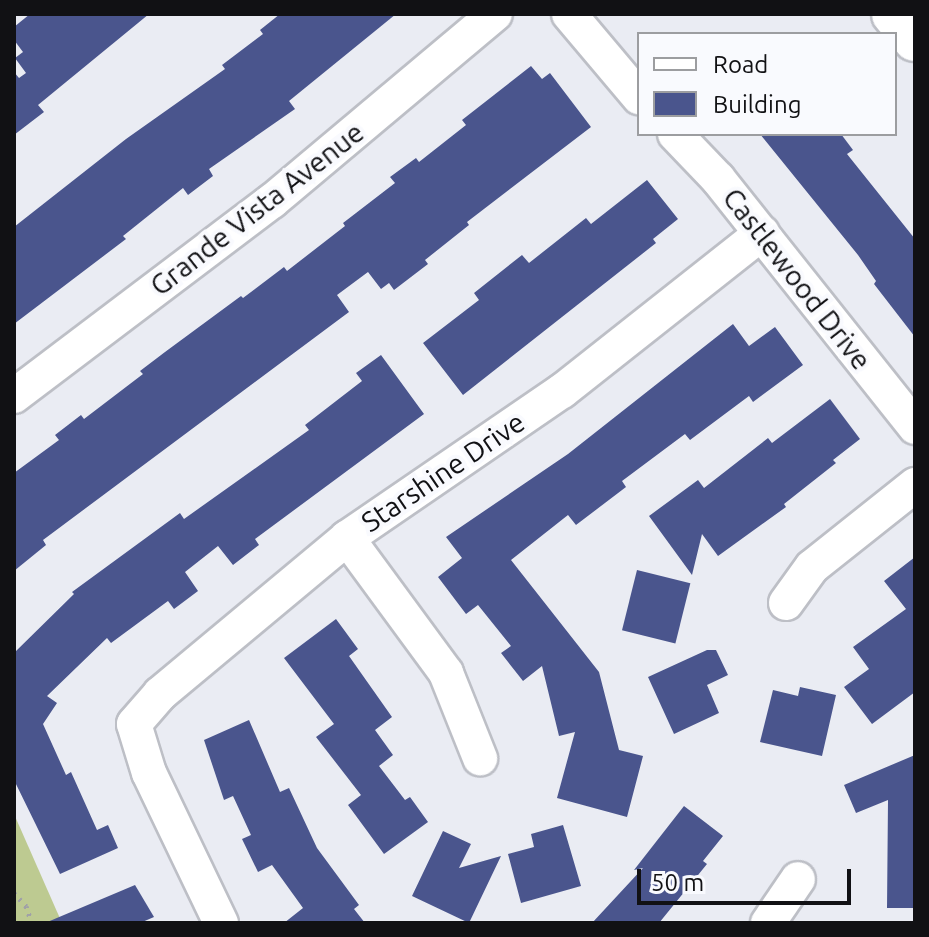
<!DOCTYPE html>
<style>
body{margin:0}
#map{position:relative;width:929px;height:937px;overflow:hidden;background:#eaecf3;font-family:Ubuntu,sans-serif}
div>[style]{position:absolute}
.green>*{inset:0;background:#bdca91}
.building>*{inset:0;background:#4a558d;transform-origin:0 0}
.path>*{height:5px;margin-top:-2.5px;transform-origin:0;background:repeating-linear-gradient(90deg,#a0a1a7 0 2px,transparent 0 8px)}
.roads{filter:drop-shadow(2px 0 #bdbfc6) drop-shadow(-2px 0 #bdbfc6) drop-shadow(0 2px #bdbfc6) drop-shadow(0 -2px #bdbfc6)}
.minor>*{height:34px;margin:-17px;padding:0 17px;transform-origin:17px;border-radius:17px;background:#fff}
.tertiary>*{height:42px;margin:-21px;padding:0 21px;transform-origin:21px;border-radius:21px;background:#fff}
span{translate:-50% -50%;white-space:nowrap;text-align:center;line-height:1.15;-webkit-text-stroke:8px #f9fafe;paint-order:stroke}
.street-label{font-size:28px;color:#111114}
.frame{position:absolute;inset:0;border:16px solid #111114;pointer-events:none}
.legend{position:absolute;left:637px;top:32px;width:260px;height:104px;box-sizing:border-box;background:#f9fafe;border:2px solid #9c9da0;margin:0;padding:10px 14px;list-style:none;font-size:24px;color:#111114}
.legend li{display:flex;align-items:center;gap:16px;height:40px}
.legend b{width:40px;border:2px solid #9c9da0}
.scale{position:absolute;left:637px;top:869px;width:214px;height:36px;box-sizing:border-box;border:4px solid #111114;border-top:0;padding-left:10px;font-size:24px;line-height:28px;white-space:nowrap;color:#111114;-webkit-text-stroke:6px #f9fafe;paint-order:stroke}
</style>
<div id="map">
<div class="green">
<i style="clip-path:polygon(14px 814px,62px 923px,14px 923px)"></i>
</div>
<div class="building">
<i style="clip-path:polygon(30px 14px,149px 14px,38px 105px,44px 112px,14px 135px,14px 72px,19px 78px,26px 73px,15px 58px,23px 52px,14px 40px,14px 27px)"></i>
<i style="clip-path:polygon(280px 14px,396px 14px,289px 101px,295px 109px,209px 169px,213px 176px,188px 195px,183px 188px,123px 236px,126px 239px,14px 324px,14px 227px,126px 139px,225px 69px,222px 65px,263px 34px,260px 30px)"></i>
<i style="clip-path:polygon(531px 66px,542px 79px,550px 73px,591px 127px,467px 222px,469px 225px,425px 260px,428px 264px,394px 290px,389px 283px,381px 289px,368px 272px,337px 295px,349px 312px,43px 540px,46px 545px,14px 571px,14px 473px,59px 440px,55px 435px,81px 415px,84px 419px,143px 374px,140px 371px,165px 352px,241px 296px,243px 298px,284px 267px,287px 271px,345px 226px,343px 223px,395px 183px,390px 177px,416px 158px,419px 162px,466px 125px,462px 120px)"></i>
<i style="clip-path:polygon(760px 134px,841px 134px,853px 150px,847px 154px,915px 239px,915px 337px,874px 284px,876px 281px,858px 255px)"></i>
<i style="clip-path:polygon(647px 180px,678px 219px,653px 239px,656px 243px,463px 395px,423px 343px,479px 300px,474px 293px,522px 255px,529px 263px,586px 218px,591px 224px)"></i>
<i style="clip-path:polygon(733px 324px,749px 346px,775px 327px,803px 365px,753px 402px,749px 396px,690px 440px,685px 434px,622px 481px,626px 487px,576px 525px,568px 515px,511px 560px,599px 672px,619px 750px,643px 756px,627px 817px,557px 798px,575px 732px,559px 736px,542px 666px,523px 681px,501px 653px,511px 646px,478px 605px,466px 614px,438px 577px,462px 558px,446px 537px,568px 454px)"></i>
<i style="clip-path:polygon(381px 355px,424px 414px,255px 539px,259px 545px,233px 565px,218px 546px,185px 572px,198px 591px,174px 609px,168px 601px,111px 643px,107px 638px,47px 696px,57px 703px,43px 724px,66px 775px,71px 772px,97px 830px,108px 825px,118px 848px,60px 874px,14px 780px,14px 653px,74px 594px,72px 592px,180px 513px,184px 519px,309px 430px,305px 425px,362px 381px,356px 373px)"></i>
<i style="clip-path:polygon(830px 399px,860px 439px,833px 460px,836px 463px,784px 504px,786px 507px,718px 556px,702px 534px,692px 575px,649px 516px,698px 480px,704px 488px,768px 438px,772px 443px)"></i>
<i style="clip-path:polygon(915px 557px,915px 692px,872px 724px,844px 687px,869px 669px,853px 647px,906px 609px,884px 581px)"></i>
<i style="left:637px;top:570px;width:55px;height:62px;rotate:14deg"></i>
<i style="clip-path:polygon(336px 619px,358px 649px,349px 656px,392px 717px,375px 730px,393px 755px,379px 766px,405px 800px,410px 797px,428px 822px,384px 854px,348px 805px,361px 795px,316px 737px,334px 724px,284px 658px)"></i>
<i style="clip-path:polygon(707px 650px,716px 650px,728px 675px,707px 685px,719px 713px,674px 734px,648px 677px)"></i>
<i style="clip-path:polygon(800px 687px,836px 695px,822px 756px,760px 742px,773px 690px,798px 696px)"></i>
<i style="clip-path:polygon(249px 720px,280px 792px,289px 788px,317px 848px,359px 905px,354px 909px,365px 923px,284px 923px,303px 908px,272px 865px,258px 872px,242px 839px,251px 835px,233px 796px,224px 800px,204px 740px)"></i>
<i style="clip-path:polygon(915px 755px,915px 908px,887px 908px,888px 800px,856px 813px,844px 785px)"></i>
<i style="clip-path:polygon(684px 806px,723px 836px,703px 861px,707px 864px,659px 923px,592px 923px,643px 868px,634px 870px)"></i>
<i style="clip-path:polygon(563px 825px,581px 886px,521px 903px,508px 854px,534px 847px,531px 834px)"></i>
<i style="clip-path:polygon(443px 831px,471px 844px,459px 868px,501px 856px,469px 923px,412px 896px)"></i>
<i style="clip-path:polygon(135px 885px,154px 917px,140px 923px,45px 923px)"></i>
</div>
<div class="path">
<i style="left:14px;top:893px;width:18px;rotate:47deg"></i>
<i style="left:26px;top:906px;width:18px;rotate:71deg"></i>
</div>
<div class="roads">
<div class="minor">
<i style="left:569px;top:14px;width:109px;rotate:49.9deg"></i>
<i style="left:675px;top:134px;width:62px;rotate:46.3deg"></i>
<i style="left:718px;top:179px;width:317px;rotate:51.5deg"></i>
<i style="left:14px;top:396px;width:323px;rotate:-37.1deg"></i>
<i style="left:272px;top:201px;width:291px;rotate:-40deg"></i>
<i style="left:347px;top:538px;width:167px;rotate:53.7deg"></i>
<i style="left:446px;top:673px;width:92px;rotate:68.2deg"></i>
<i style="left:786px;top:603px;width:44px;rotate:-54.2deg"></i>
<i style="left:812px;top:567px;width:132px;rotate:-38.5deg"></i>
<i style="left:221px;top:923px;width:166px;rotate:-115.6deg"></i>
<i style="left:149px;top:773px;width:51px;rotate:-107deg"></i>
<i style="left:134px;top:724px;width:40px;rotate:-49deg"></i>
<i style="left:160px;top:694px;width:244px;rotate:-39.8deg"></i>
<i style="left:347px;top:538px;width:260px;rotate:-34.4deg"></i>
<i style="left:562px;top:391px;width:255px;rotate:-38.3deg"></i>
<i style="left:768px;top:923px;width:53px;rotate:-55.7deg"></i>
</div>
<div class="tertiary">
<i style="left:893px;top:14px;width:34px;rotate:50deg"></i>
</div>
</div>
<div class="street-label">
<span style="left:257px;top:209px;rotate:-38deg">Grande Vista Avenue</span>
<span style="left:797px;top:279px;rotate:52deg">Castlewood Drive</span>
<span style="left:443px;top:472px;rotate:-34deg">Starshine Drive</span>
</div>
<div class="frame"></div>
<ul class="legend">
<li><b style="height:10px;background:#fff"></b>Road</li>
<li><b style="height:22px;background:#4a558d"></b>Building</li>
</ul>
<div class="scale">50 m</div>
</div>
